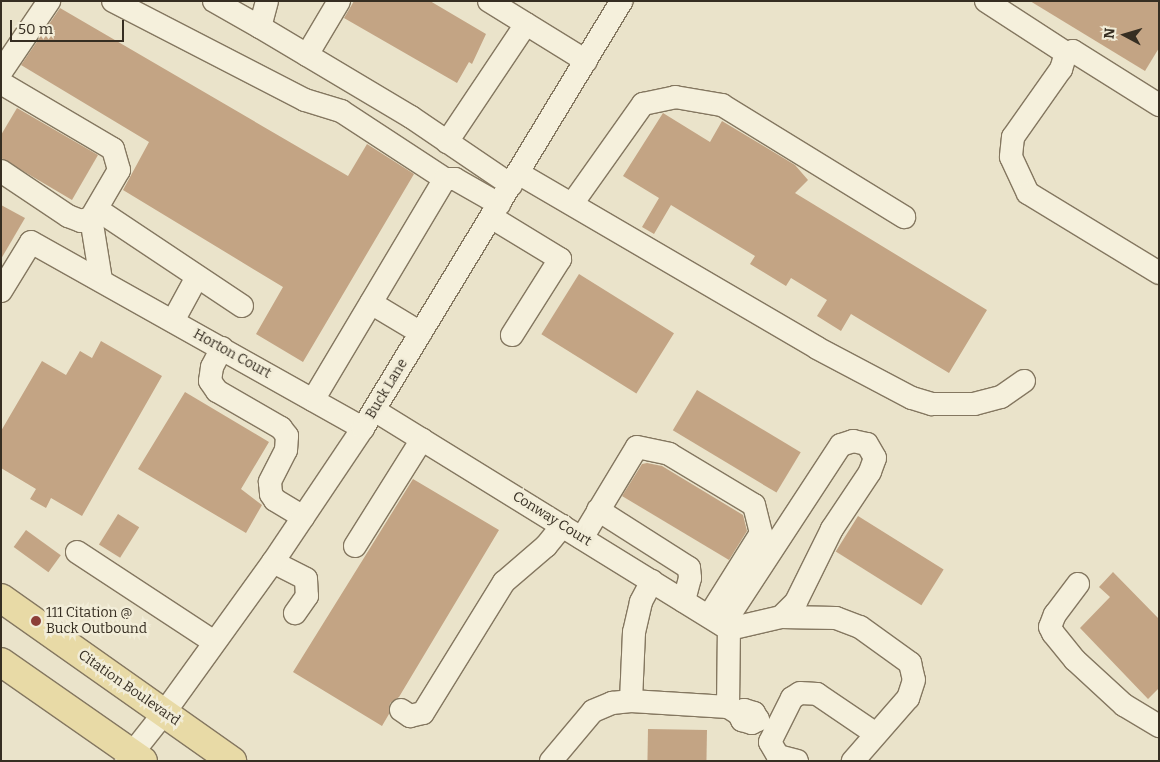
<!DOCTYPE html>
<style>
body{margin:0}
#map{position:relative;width:1160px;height:762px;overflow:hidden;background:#eae3ca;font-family:Bitter,serif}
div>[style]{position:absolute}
.building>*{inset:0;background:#c3a484;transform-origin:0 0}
.roads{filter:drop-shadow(1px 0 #847760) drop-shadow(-1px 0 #847760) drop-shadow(0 1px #847760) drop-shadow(0 -1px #847760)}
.minor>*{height:22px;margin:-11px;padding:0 11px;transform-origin:11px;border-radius:11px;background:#f5f0dc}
.major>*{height:28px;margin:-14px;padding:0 14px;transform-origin:14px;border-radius:14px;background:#e8daa6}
.dots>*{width:14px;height:14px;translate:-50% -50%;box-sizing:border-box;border:2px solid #f2edd8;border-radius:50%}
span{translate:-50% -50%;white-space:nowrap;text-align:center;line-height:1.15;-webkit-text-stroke:5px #f2edd8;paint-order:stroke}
.street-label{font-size:14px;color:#362e22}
.poi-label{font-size:14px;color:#362e22}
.left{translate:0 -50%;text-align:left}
.frame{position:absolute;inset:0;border:2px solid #362e22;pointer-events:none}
.north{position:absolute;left:1100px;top:10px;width:50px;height:50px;-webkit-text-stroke:4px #f2edd8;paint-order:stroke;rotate:276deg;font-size:14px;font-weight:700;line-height:20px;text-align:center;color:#362e22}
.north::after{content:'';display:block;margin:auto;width:18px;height:22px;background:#362e22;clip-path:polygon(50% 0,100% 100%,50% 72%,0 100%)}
.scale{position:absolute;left:10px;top:20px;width:114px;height:22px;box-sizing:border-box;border:2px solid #362e22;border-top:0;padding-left:6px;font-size:15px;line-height:18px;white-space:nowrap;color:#362e22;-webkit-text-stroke:4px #f2edd8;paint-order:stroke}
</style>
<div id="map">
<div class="building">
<i style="clip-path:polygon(354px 1px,430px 1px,486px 34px,472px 64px,469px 62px,457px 83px,344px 18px)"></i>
<i style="clip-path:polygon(1030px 1px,1159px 1px,1159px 48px,1145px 71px)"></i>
<i style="clip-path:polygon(60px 8px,348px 176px,367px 144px,414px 174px,303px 362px,256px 334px,283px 287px,123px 190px,149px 142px,21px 65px)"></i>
<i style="clip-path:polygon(17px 108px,98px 155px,72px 200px,1px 158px,1px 135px)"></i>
<i style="clip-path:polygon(663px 113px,710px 142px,722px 121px,795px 165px,808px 180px,795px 193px,987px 310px,949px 373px,851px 314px,841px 331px,817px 316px,827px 300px,791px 278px,786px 286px,750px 264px,755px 256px,671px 205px,654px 234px,642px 227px,659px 198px,623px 176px)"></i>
<i style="clip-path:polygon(1px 205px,25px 218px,1px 259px)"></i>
<i style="left:579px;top:274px;width:112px;height:71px;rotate:32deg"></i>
<i style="clip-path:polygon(101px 341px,162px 376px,82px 516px,51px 498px,46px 508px,30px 499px,36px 489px,1px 468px,1px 431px,42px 361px,66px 375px,80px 351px,92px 358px)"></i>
<i style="left:697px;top:390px;width:121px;height:47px;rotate:31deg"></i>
<i style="clip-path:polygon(185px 392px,269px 442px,241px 489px,262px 505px,246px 533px,138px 469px)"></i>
<i style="clip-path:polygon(647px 463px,662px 466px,743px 515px,747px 531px,729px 560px,622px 496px,642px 464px)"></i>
<i style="clip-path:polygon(413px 479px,499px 530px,399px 697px,390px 703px,389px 714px,382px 726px,293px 672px)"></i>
<i style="left:118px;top:514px;width:25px;height:36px;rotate:32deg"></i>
<i style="left:858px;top:516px;width:101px;height:42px;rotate:32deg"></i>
<i style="left:26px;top:530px;width:43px;height:21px;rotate:36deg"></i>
<i style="clip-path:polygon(1113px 572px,1159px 619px,1159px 688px,1148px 699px,1080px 628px,1110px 597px,1099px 587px)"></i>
<i style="left:648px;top:729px;width:59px;height:32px;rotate:1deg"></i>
</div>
<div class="roads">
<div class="minor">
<i style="left:113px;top:1px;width:216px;rotate:27.3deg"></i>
<i style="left:305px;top:100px;width:38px;rotate:17deg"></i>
<i style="left:341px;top:111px;width:124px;rotate:33.2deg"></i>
<i style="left:214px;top:1px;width:53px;rotate:29.5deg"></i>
<i style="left:267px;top:1px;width:27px;rotate:105deg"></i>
<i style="left:260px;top:27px;width:176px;rotate:30.8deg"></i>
<i style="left:411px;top:117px;width:121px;rotate:34.2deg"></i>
<i style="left:489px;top:1px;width:114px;rotate:31.7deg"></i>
<i style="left:986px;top:1px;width:95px;rotate:33deg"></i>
<i style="left:1066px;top:53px;width:17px;rotate:107deg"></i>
<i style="left:1061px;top:69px;width:83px;rotate:125.2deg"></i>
<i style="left:1013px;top:137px;width:20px;rotate:96deg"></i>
<i style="left:1011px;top:157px;width:40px;rotate:65deg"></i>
<i style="left:1028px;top:193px;width:153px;rotate:31.4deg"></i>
<i style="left:1066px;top:53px;width:7px;rotate:-16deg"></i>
<i style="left:1073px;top:51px;width:102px;rotate:32.1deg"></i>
<i style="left:307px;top:55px;width:63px;rotate:-59.3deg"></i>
<i style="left:1px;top:72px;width:86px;rotate:-55.9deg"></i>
<i style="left:1px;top:83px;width:130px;rotate:30.5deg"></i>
<i style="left:113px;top:149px;width:22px;rotate:74deg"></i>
<i style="left:119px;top:170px;width:56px;rotate:120.3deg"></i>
<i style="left:447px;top:142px;width:142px;rotate:-56.2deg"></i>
<i style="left:1px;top:171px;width:81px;rotate:33.9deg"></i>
<i style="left:68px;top:216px;width:14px;rotate:21deg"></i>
<i style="left:81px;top:221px;width:10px;rotate:-17deg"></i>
<i style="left:91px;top:218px;width:63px;rotate:80.8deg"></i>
<i style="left:518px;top:173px;width:346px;rotate:30.3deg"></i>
<i style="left:817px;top:348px;width:107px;rotate:27.8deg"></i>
<i style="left:912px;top:398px;width:21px;rotate:17deg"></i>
<i style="left:932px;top:404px;width:42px"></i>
<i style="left:974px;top:404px;width:28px;rotate:-15deg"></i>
<i style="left:1001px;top:397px;width:28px;rotate:-35deg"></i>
<i style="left:572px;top:204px;width:123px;rotate:-54.6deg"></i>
<i style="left:643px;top:104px;width:33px;rotate:-12deg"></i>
<i style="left:675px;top:97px;width:48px;rotate:9.7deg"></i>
<i style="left:722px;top:105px;width:214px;rotate:31.6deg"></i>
<i style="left:98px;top:210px;width:173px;rotate:33.7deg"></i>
<i style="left:491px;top:217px;width:81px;rotate:31.3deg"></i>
<i style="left:560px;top:259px;width:90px;rotate:122.3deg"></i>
<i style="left:1px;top:291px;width:57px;rotate:-58.5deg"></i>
<i style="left:31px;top:242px;width:381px;rotate:29.3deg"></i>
<i style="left:371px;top:303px;width:58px;rotate:31deg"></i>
<i style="left:173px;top:321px;width:50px;rotate:-61.4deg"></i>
<i style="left:222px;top:348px;width:21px;rotate:118deg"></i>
<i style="left:212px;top:367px;width:14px;rotate:98deg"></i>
<i style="left:210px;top:381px;width:12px;rotate:55deg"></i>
<i style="left:217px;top:391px;width:74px;rotate:30deg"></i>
<i style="left:281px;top:428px;width:10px;rotate:53deg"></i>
<i style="left:287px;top:436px;width:14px;rotate:94deg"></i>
<i style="left:286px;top:450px;width:36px;rotate:117deg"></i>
<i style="left:270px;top:482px;width:12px;rotate:85deg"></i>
<i style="left:271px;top:494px;width:7px;rotate:56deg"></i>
<i style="left:275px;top:500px;width:33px;rotate:31deg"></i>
<i style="left:313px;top:400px;width:257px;rotate:-59.2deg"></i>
<i style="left:445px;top:179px;width:10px"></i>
<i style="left:455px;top:179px;width:51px;rotate:29.6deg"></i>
<i style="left:374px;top:410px;width:417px;rotate:31.7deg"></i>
<i style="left:598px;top:510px;width:108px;rotate:32.5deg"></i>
<i style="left:689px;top:568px;width:10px;rotate:84deg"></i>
<i style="left:690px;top:578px;width:24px;rotate:105deg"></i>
<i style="left:582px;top:538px;width:106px;rotate:-58.9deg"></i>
<i style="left:637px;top:447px;width:33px;rotate:12deg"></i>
<i style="left:669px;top:454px;width:99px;rotate:31deg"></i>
<i style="left:754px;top:505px;width:29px;rotate:76deg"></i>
<i style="left:761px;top:533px;width:98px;rotate:122.1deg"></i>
<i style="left:355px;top:546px;width:126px;rotate:-57.9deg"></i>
<i style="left:77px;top:552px;width:164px;rotate:33.3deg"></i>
<i style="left:273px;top:562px;width:37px;rotate:27deg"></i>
<i style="left:306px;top:579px;width:17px;rotate:87deg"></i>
<i style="left:307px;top:596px;width:21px;rotate:125deg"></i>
<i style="left:652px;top:581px;width:24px;rotate:118deg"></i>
<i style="left:641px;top:602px;width:31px;rotate:103deg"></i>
<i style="left:634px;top:632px;width:69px;rotate:92.5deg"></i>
<i style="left:631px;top:701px;width:97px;rotate:3.5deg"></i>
<i style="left:728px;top:707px;width:78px;rotate:-89.3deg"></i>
<i style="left:1078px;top:584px;width:38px;rotate:127deg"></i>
<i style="left:1055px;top:614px;width:14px;rotate:111deg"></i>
<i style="left:1050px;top:627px;width:7px;rotate:63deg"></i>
<i style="left:1053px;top:633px;width:35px;rotate:51deg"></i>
<i style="left:1075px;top:660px;width:67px;rotate:42.6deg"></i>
<i style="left:1124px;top:705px;width:41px;rotate:31deg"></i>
<i style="left:781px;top:617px;width:55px;rotate:1deg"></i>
<i style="left:836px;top:618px;width:26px;rotate:21deg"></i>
<i style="left:860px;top:627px;width:62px;rotate:35.8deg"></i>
<i style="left:910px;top:663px;width:17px;rotate:77deg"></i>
<i style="left:914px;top:680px;width:19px;rotate:108deg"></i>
<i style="left:908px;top:698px;width:84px;rotate:131.1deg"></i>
<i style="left:723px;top:625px;width:215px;rotate:-56.8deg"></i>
<i style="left:841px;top:445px;width:13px;rotate:-18deg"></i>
<i style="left:853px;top:441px;width:14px;rotate:12deg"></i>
<i style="left:867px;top:444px;width:16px;rotate:60deg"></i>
<i style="left:875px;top:458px;width:15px;rotate:110deg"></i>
<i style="left:870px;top:472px;width:69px;rotate:123.7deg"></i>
<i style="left:832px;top:529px;width:81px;rotate:116.3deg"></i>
<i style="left:796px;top:602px;width:21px;rotate:135deg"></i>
<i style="left:781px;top:617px;width:53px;rotate:167deg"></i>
<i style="left:728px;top:707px;width:13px;rotate:32deg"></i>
<i style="left:739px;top:714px;width:7px;rotate:63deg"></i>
<i style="left:742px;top:720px;width:10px;rotate:17deg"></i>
<i style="left:752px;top:723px;width:7px;rotate:-27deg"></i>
<i style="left:758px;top:720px;width:8px;rotate:-120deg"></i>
<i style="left:754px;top:713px;width:10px;rotate:-163deg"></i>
<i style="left:744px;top:710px;width:6px;rotate:141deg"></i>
<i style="left:401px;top:710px;width:11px;rotate:34deg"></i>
<i style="left:410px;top:716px;width:13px;rotate:-13deg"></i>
<i style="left:423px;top:713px;width:154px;rotate:-58.3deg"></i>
<i style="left:504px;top:582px;width:55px;rotate:-40.6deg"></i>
<i style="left:546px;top:546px;width:26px;rotate:-51deg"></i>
<i style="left:126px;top:761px;width:61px;rotate:-51.6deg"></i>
<i style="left:164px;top:713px;width:186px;rotate:-54.2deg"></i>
<i style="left:273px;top:562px;width:161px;rotate:-56.1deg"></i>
<i style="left:363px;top:428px;width:499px;rotate:-58.8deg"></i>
<i style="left:551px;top:761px;width:65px;rotate:-50deg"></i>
<i style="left:593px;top:711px;width:21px;rotate:-23deg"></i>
<i style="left:612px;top:703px;width:19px;rotate:-6deg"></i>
<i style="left:797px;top:761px;width:20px;rotate:-165deg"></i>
<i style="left:778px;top:756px;width:16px;rotate:-120deg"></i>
<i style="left:770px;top:742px;width:49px;rotate:-63.4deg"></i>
<i style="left:792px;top:698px;width:9px;rotate:-32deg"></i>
<i style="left:800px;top:693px;width:17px;rotate:3deg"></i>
<i style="left:817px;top:694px;width:71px;rotate:34.1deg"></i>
</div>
<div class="major">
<i style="left:1px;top:598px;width:283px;rotate:35.2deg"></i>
<i style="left:1px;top:662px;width:173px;rotate:34.9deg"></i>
</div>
</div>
<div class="dots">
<i style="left:36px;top:621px;background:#8c3f37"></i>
</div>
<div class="street-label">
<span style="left:232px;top:354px;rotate:29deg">Horton Court</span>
<span style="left:387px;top:389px;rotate:-59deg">Buck Lane</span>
<span style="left:552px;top:519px;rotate:32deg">Conway Court</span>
<span style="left:129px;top:688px;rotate:35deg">Citation Boulevard</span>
</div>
<div class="poi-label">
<span class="left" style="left:46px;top:621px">111 Citation @<br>Buck Outbound</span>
</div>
<div class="frame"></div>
<div class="north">N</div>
<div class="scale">50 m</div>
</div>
